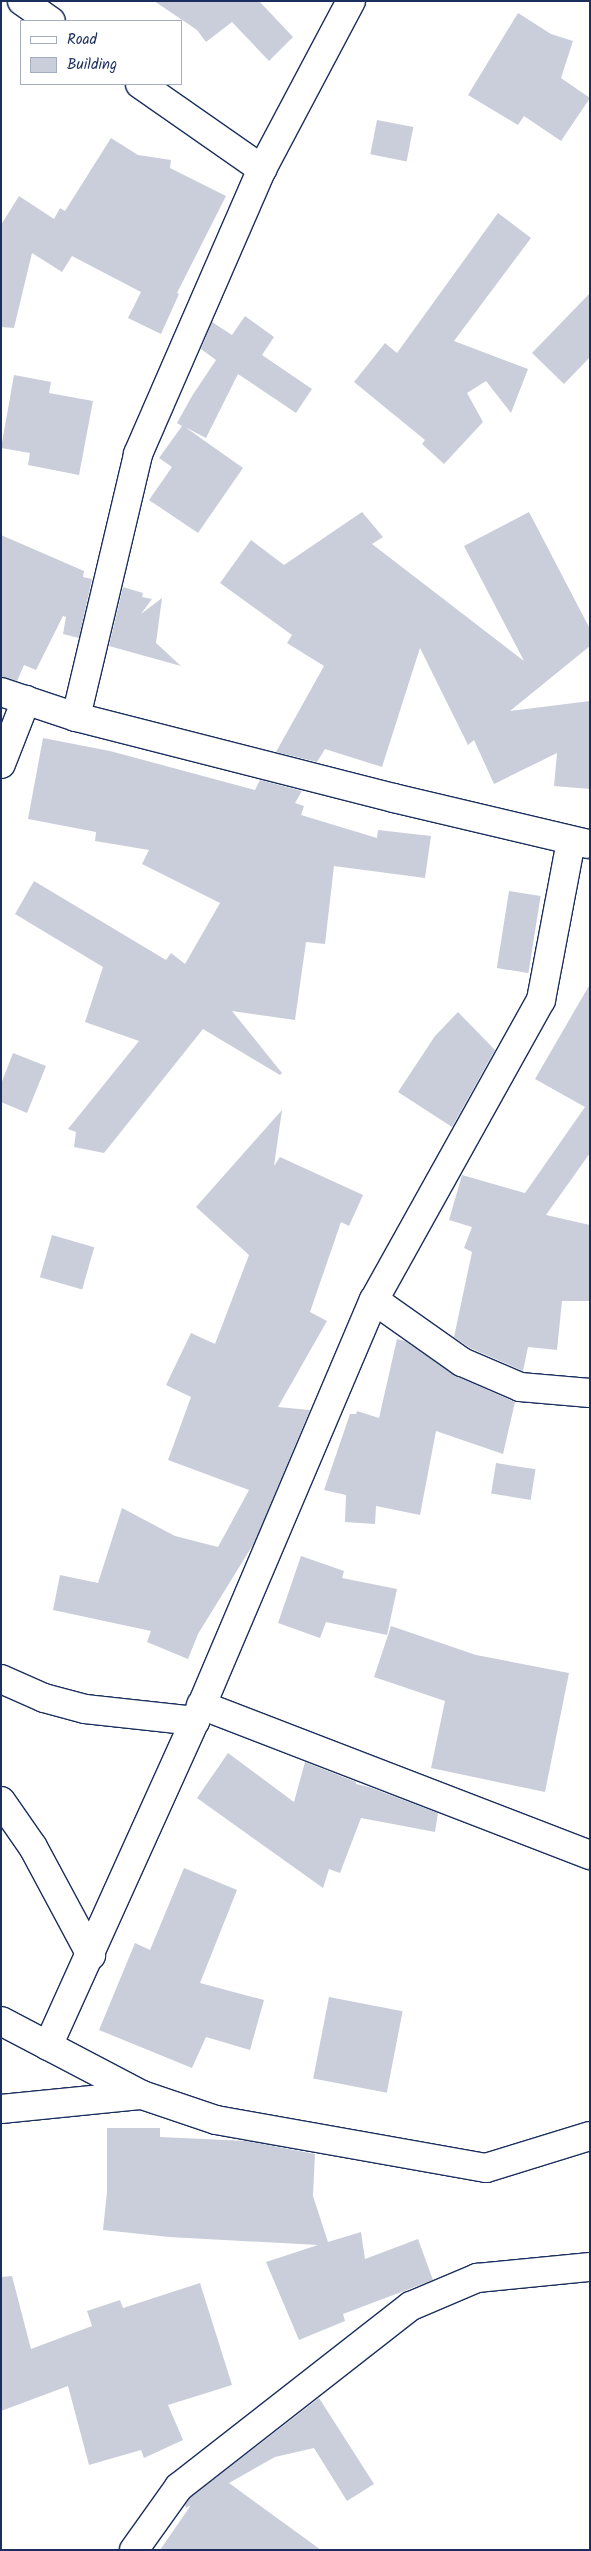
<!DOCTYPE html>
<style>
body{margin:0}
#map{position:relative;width:591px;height:2551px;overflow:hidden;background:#fff;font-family:Kalam,sans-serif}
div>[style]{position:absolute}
.building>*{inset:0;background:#caceda;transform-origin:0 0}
.roads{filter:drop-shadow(1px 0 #1b2f5e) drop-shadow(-1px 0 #1b2f5e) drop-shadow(0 1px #1b2f5e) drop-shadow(0 -1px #1b2f5e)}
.minor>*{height:28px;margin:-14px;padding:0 14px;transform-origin:14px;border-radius:14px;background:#fff}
span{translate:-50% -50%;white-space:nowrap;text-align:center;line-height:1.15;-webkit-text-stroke:4.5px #fff;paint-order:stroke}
.frame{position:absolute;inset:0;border:2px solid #1b2f5e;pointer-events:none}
.legend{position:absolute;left:20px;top:20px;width:162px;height:65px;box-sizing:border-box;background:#fff;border:1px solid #a4acbf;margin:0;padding:6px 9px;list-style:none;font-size:15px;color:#1b2f5e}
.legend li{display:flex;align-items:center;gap:10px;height:25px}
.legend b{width:25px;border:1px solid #a4acbf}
</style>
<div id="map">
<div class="building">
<i style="clip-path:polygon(154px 1px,259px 1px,293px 37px,269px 61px,232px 22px,206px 42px,197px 30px)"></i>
<i style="clip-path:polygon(518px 13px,551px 34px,573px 41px,561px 78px,590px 98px,561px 141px,524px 116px,518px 125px,468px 95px)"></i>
<i style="left:377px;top:120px;width:37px;height:35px;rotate:11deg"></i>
<i style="clip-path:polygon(111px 138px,138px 155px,171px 160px,170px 168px,226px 196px,177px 293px,179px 294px,161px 334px,128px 318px,141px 292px,72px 256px,62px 272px,32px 253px,14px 328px,1px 327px,1px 225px,19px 196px,54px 219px,60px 208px,65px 211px)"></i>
<i style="clip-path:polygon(498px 213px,531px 238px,454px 341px,528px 369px,511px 413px,486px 381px,467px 393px,483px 422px,444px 464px,422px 444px,425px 440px,354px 382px,385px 343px,397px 353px)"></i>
<i style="clip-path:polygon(590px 293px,590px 357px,564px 384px,532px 353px)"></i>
<i style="clip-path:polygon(245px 316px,274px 337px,262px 355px,312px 389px,296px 413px,238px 374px,206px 438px,185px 427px,243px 468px,198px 533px,149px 500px,172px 467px,159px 458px,182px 426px,177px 423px,192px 396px,216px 360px,201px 349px,212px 322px,232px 335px)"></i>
<i style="clip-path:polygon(14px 375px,51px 382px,49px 393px,93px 401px,79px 475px,28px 465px,30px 453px,1px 448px)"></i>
<i style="clip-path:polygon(362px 512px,383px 537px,372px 544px,524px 661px,464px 546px,529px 512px,590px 629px,590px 646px,510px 711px,590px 701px,590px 789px,554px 786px,557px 753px,494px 784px,474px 740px,468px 745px,420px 648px,382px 767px,325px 749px,317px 762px,276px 752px,324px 666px,287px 643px,292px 635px,220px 583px,251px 540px,284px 565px)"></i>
<i style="clip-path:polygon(1px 535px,84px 571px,83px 577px,92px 579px,79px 638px,63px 634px,66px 617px,63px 616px,36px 670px,24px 665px,17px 681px,1px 677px)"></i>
<i style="clip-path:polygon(123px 587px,143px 593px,142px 597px,152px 599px,141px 614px,162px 598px,156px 643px,181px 666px,109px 646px)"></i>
<i style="clip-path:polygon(43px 738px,110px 751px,255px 790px,260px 780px,302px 791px,295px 803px,304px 806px,301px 815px,377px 838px,378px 830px,431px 836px,425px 878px,334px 866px,325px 944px,306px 942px,295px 1020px,232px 1011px,282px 1073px,280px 1075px,203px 1029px,104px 1153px,74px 1147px,76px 1132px,68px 1129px,139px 1041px,85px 1022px,103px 967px,15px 914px,34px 881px,166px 960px,171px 953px,185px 964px,220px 903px,142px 864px,149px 850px,95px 841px,96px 832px,28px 819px)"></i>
<i style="left:509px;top:891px;width:32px;height:78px;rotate:9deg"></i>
<i style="clip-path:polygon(590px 984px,590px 1153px,546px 1215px,590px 1225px,590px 1301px,562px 1301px,557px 1350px,528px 1347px,523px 1371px,470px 1348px,454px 1337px,472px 1252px,464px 1248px,472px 1227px,449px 1220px,462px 1175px,525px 1193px,585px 1107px,535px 1079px)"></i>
<i style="clip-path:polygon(458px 1012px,495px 1050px,452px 1127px,398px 1092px,435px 1036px)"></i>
<i style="clip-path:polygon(13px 1053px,46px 1066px,27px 1113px,1px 1102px,1px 1084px)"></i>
<i style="clip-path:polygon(282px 1110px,274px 1166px,280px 1157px,363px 1195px,349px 1226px,341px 1222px,310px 1312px,327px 1321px,278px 1407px,310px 1410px,254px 1543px,198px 1634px,188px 1659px,147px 1642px,151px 1631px,53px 1610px,60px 1575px,98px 1583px,122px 1508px,175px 1536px,218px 1547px,249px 1490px,168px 1460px,191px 1397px,166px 1385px,191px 1333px,215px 1344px,249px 1255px,196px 1207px)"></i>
<i style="left:52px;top:1235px;width:44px;height:44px;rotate:16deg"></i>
<i style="clip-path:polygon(397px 1339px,405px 1341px,456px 1376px,515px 1402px,503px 1454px,436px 1431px,420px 1515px,376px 1506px,375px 1524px,345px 1522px,346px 1495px,324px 1490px,350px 1414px,356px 1414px,357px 1411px,379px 1418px)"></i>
<i style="left:496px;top:1463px;width:40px;height:31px;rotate:9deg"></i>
<i style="clip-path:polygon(301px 1556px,344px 1571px,342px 1578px,397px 1589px,387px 1635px,326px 1622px,320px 1638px,278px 1623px)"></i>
<i style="clip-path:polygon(391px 1626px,476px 1655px,569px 1673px,545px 1792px,431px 1768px,445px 1701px,374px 1677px)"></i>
<i style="clip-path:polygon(228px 1753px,294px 1802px,305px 1762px,356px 1782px,356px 1784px,369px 1787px,438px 1813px,435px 1832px,361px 1818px,340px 1873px,329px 1869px,323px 1888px,197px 1798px)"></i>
<i style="clip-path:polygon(184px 1868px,237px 1890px,200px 1983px,264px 2000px,250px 2050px,206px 2037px,192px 2068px,99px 2030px,135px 1943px,150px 1950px)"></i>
<i style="left:329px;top:1997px;width:75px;height:83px;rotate:11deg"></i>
<i style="clip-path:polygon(107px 2128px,160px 2128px,160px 2137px,247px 2141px,315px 2154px,313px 2196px,328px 2242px,361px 2232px,365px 2259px,418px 2239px,433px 2280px,343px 2314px,345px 2321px,299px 2340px,266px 2262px,318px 2245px,169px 2237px,103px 2230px,107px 2192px)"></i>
<i style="clip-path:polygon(12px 2276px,31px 2349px,92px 2326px,87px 2311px,120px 2300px,123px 2308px,200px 2283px,232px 2385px,168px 2405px,183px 2440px,144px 2458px,141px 2450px,89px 2465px,68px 2386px,1px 2411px,1px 2277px)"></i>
<i style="clip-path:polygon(319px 2398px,374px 2484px,347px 2501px,314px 2448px,275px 2457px,229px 2483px,321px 2550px,160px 2550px,191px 2505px,186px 2508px,185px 2505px,190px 2498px)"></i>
</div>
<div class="roads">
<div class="minor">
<i style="left:22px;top:1px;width:35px;rotate:35deg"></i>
<i style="left:140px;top:84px;width:149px;rotate:34.9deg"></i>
<i style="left:1px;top:692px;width:79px;rotate:18.4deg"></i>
<i style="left:76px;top:717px;width:328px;rotate:14.3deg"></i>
<i style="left:394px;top:798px;width:199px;rotate:13.3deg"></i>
<i style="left:76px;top:717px;width:270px;rotate:-76.7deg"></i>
<i style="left:138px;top:454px;width:311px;rotate:-66.5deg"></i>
<i style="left:262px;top:169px;width:190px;rotate:-62.1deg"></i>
<i style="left:1px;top:764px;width:69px;rotate:-68.7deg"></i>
<i style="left:374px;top:1300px;width:108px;rotate:35.2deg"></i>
<i style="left:462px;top:1362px;width:63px;rotate:23.3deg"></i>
<i style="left:520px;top:1387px;width:70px;rotate:4.9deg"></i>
<i style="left:1px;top:1679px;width:47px;rotate:23.8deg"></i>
<i style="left:44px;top:1698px;width:42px;rotate:15deg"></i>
<i style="left:85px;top:1709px;width:111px;rotate:6.2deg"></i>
<i style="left:201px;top:1705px;width:417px;rotate:21.1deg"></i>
<i style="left:1px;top:1801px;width:56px;rotate:55.2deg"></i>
<i style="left:33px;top:1847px;width:123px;rotate:61.8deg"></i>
<i style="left:1px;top:2021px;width:159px;rotate:27.7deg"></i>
<i style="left:142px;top:2095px;width:78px;rotate:18.7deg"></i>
<i style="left:216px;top:2120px;width:274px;rotate:10.1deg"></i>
<i style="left:486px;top:2168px;width:109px;rotate:-17.1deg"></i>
<i style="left:48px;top:2046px;width:357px;rotate:-65.7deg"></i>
<i style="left:195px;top:1721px;width:457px;rotate:-67deg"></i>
<i style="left:374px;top:1300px;width:343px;rotate:-60.9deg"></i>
<i style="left:541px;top:1000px;width:162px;rotate:-79.3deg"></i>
<i style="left:1px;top:2109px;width:142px;rotate:-5.7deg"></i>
<i style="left:134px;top:2550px;width:77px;rotate:-54.5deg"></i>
<i style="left:179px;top:2487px;width:294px;rotate:-38deg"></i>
<i style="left:411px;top:2306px;width:72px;rotate:-23deg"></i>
<i style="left:477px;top:2278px;width:114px;rotate:-5.6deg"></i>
</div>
</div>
<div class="frame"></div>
<ul class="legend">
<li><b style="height:6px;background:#fff"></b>Road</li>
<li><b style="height:14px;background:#caceda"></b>Building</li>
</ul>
</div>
